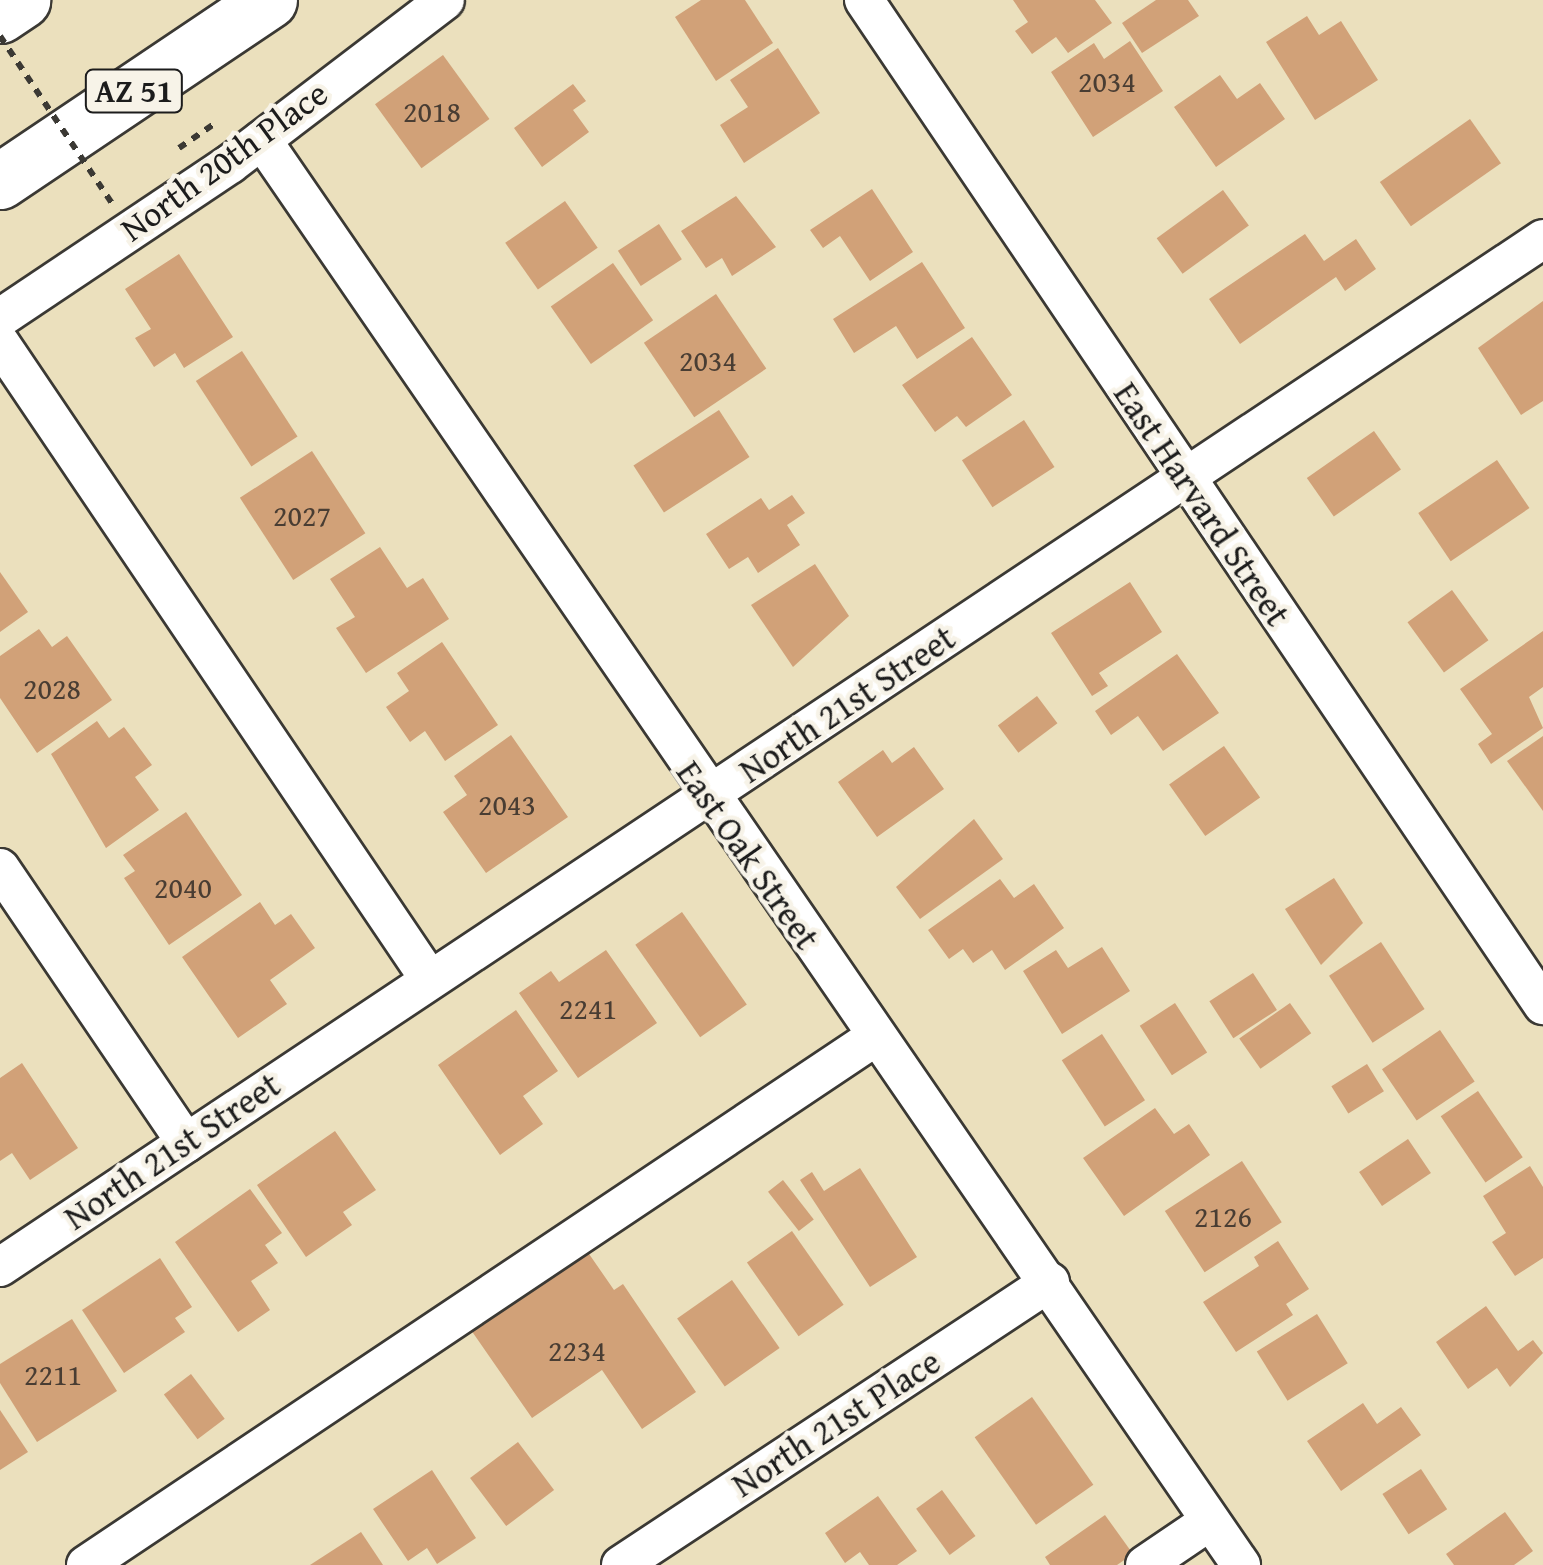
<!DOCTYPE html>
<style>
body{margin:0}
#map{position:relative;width:1543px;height:1565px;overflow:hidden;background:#ebe0bd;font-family:"Gentium Book Plus",serif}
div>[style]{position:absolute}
.building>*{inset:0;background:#d1a178;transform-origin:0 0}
.path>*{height:6px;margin-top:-3px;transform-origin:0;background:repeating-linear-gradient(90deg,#3b3934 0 8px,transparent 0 16px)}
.roads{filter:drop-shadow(2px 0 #3b3934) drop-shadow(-2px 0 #3b3934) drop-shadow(0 2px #3b3934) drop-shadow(0 -2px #3b3934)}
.minor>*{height:38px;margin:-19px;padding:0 19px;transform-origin:19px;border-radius:19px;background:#fff}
.highway>*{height:55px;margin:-27.5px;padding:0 27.5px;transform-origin:27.5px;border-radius:27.5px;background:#fff}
.path-bridge>*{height:6px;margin-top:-3px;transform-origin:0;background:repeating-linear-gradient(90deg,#3b3934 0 8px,transparent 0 16px)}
span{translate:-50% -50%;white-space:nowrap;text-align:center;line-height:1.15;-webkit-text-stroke:9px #f7f3e8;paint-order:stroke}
.number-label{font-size:30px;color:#493d33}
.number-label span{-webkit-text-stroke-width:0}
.shield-label span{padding:2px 8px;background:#f7f3e8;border:2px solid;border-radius:8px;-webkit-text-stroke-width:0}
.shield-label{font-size:32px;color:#1c1c1c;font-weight:700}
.street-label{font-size:35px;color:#1c1c1c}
</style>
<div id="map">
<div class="building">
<i style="clip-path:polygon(701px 0,745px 0,773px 43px,716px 81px,675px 17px)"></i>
<i style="clip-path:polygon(1013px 0,1095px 0,1112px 23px,1068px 53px,1056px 37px,1032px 54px,1015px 31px,1028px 22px)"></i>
<i style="clip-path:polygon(1156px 0,1188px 0,1199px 16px,1142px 53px,1122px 23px)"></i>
<i style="clip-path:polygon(1307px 16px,1319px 35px,1341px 21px,1378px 80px,1315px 120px,1266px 42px)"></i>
<i style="clip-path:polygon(1130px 41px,1163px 91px,1093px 137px,1051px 72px,1094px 43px,1104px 59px)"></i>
<i style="clip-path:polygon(778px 48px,820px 113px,744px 163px,720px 125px,748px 107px,730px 80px)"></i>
<i style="left:443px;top:55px;width:79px;height:84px;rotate:54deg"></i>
<i style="clip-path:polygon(1220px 75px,1237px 99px,1260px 83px,1285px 119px,1216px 167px,1174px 107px)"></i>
<i style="clip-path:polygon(573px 84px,586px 101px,573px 110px,589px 132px,542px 167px,514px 128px)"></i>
<i style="left:1470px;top:119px;width:54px;height:110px;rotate:55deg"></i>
<i style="clip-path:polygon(872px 189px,913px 252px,870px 281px,840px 236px,823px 248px,810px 230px)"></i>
<i style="left:1223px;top:190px;width:44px;height:82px;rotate:54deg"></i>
<i style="clip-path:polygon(736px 196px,776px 247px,732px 276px,722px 258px,706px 268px,681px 231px)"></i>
<i style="left:565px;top:201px;width:57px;height:73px;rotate:55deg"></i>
<i style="left:659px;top:224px;width:42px;height:49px;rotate:57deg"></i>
<i style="clip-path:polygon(1305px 234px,1324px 261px,1356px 239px,1376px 269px,1345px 291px,1336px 277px,1240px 344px,1209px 299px)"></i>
<i style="clip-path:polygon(179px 254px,233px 337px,184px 368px,175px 353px,154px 367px,135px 338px,151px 329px,125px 289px)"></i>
<i style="clip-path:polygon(922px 262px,965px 328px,917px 359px,896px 326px,854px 353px,833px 319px)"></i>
<i style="left:613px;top:263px;width:70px;height:76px;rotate:55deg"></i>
<i style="left:716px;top:294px;width:90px;height:87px;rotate:56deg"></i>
<i style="clip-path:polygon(1543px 301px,1543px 401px,1521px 415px,1478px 348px)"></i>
<i style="clip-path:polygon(972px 337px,1012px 395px,966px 427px,957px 416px,935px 432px,902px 385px)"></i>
<i style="left:242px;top:351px;width:102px;height:55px;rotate:57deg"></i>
<i style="left:719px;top:410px;width:56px;height:102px;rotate:57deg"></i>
<i style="left:1024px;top:420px;width:56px;height:74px;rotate:57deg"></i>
<i style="left:1374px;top:431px;width:47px;height:82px;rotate:55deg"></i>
<i style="left:312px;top:451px;width:98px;height:86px;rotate:57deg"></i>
<i style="left:1497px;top:460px;width:58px;height:95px;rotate:56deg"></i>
<i style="clip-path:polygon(792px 495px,805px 513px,787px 525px,800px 545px,758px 573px,748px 557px,729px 569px,706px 534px,761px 498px,769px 510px)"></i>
<i style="clip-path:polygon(380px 547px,407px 588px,423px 578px,449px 619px,366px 673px,336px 628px,355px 617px,330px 579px)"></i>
<i style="clip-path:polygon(815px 564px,849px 616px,793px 667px,751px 605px)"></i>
<i style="clip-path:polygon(0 572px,28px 612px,0 632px)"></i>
<i style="clip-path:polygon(1130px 582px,1162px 632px,1099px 673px,1108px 686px,1092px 696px,1051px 633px)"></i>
<i style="left:1452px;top:590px;width:62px;height:55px;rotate:54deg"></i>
<i style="clip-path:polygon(39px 629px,52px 647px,67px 636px,112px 700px,37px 753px,0 698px,0 656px)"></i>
<i style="clip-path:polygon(1543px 631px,1543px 687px,1529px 697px,1543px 728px,1491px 764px,1478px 744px,1492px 734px,1460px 689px)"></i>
<i style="clip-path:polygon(442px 642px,498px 725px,445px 761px,425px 731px,410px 742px,386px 707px,409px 691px,397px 673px)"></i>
<i style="clip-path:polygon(1177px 654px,1219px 713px,1163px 751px,1138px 716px,1111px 735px,1095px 711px)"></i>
<i style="left:1037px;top:696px;width:34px;height:49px;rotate:53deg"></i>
<i style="clip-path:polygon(97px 721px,109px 738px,124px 727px,152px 765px,135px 777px,159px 810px,106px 848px,51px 754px)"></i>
<i style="clip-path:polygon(511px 735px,568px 817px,486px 873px,443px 812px,467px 795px,454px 776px)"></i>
<i style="clip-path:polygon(1543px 736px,1543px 811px,1507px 761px)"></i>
<i style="left:1224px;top:746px;width:63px;height:67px;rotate:55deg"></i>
<i style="clip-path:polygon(914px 747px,944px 789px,877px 837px,838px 782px,883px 750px,892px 763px)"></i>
<i style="clip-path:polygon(186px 812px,242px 895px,169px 945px,124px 878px,135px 871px,123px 855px)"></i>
<i style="clip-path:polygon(974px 819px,1003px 859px,920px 919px,896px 887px)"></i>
<i style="clip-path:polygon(1334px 878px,1363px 923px,1321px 965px,1285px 909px)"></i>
<i style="clip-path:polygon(1000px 879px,1014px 898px,1034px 884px,1064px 928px,1005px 970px,992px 950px,973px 963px,963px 949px,949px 959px,928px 930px)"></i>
<i style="clip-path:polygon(260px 902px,275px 925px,291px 914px,315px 948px,270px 980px,287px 1004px,238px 1038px,182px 957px)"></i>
<i style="left:682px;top:912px;width:113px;height:57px;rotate:55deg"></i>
<i style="left:1381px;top:942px;width:80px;height:62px;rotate:57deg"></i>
<i style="clip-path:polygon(1102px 947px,1130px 991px,1062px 1034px,1023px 971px,1056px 950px,1068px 968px)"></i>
<i style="clip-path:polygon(606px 950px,657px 1023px,578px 1078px,519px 993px,551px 971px,559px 982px)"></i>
<i style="left:1253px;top:973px;width:44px;height:52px;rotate:57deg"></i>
<i style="left:1175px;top:1003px;width:59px;height:42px;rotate:57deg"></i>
<i style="left:1290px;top:1003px;width:37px;height:62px;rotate:55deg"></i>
<i style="clip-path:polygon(516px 1010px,558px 1071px,523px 1096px,543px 1124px,500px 1155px,438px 1065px)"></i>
<i style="left:1440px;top:1030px;width:62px;height:70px;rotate:56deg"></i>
<i style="left:1102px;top:1034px;width:79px;height:48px;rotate:57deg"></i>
<i style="clip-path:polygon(22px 1063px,78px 1148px,30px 1180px,12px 1153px,0 1161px,0 1078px)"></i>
<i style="left:1367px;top:1064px;width:32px;height:42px;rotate:58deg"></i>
<i style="left:1478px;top:1091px;width:80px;height:45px;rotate:56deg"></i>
<i style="clip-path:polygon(1155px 1108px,1174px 1134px,1189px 1124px,1210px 1155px,1124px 1216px,1083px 1158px)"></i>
<i style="clip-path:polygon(335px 1131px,376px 1190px,343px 1212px,352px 1225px,306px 1257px,257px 1185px)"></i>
<i style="left:1408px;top:1139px;width:41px;height:59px;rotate:56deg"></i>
<i style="left:1242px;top:1161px;width:73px;height:92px;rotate:57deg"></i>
<i style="clip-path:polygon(1530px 1166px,1543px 1187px,1543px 1258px,1515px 1276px,1492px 1242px,1506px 1233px,1483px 1196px)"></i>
<i style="clip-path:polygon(860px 1168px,917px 1257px,870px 1287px,800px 1180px,812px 1172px,824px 1191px)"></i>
<i style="left:783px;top:1180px;width:50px;height:19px;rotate:52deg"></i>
<i style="clip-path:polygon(250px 1189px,282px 1233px,265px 1245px,278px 1263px,251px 1281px,270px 1310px,238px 1332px,175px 1242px)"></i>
<i style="left:792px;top:1231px;width:90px;height:55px;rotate:55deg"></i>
<i style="clip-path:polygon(1278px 1241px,1309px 1289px,1286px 1304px,1293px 1315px,1236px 1352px,1203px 1302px,1259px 1266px,1254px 1257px)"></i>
<i style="clip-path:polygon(587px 1251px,614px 1290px,623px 1284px,696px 1392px,642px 1429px,602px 1370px,532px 1418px,471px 1330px)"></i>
<i style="clip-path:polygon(160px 1258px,192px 1307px,175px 1318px,185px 1332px,124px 1373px,82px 1310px)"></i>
<i style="left:732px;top:1280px;width:83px;height:67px;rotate:55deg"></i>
<i style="clip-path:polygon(1486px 1306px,1518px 1351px,1533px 1340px,1543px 1353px,1510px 1387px,1497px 1368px,1468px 1389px,1436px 1342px)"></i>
<i style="left:1317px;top:1314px;width:58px;height:71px;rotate:58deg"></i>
<i style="clip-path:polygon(72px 1319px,117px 1391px,37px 1442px,0 1383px,0 1364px)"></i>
<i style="left:191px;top:1374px;width:56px;height:34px;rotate:53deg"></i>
<i style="left:1032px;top:1397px;width:107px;height:70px;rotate:55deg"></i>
<i style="clip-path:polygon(1363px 1403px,1377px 1424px,1401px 1407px,1421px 1435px,1341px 1491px,1307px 1441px)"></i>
<i style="clip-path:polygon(0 1410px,28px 1452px,0 1470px)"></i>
<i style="left:518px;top:1442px;width:60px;height:60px;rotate:53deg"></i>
<i style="left:1421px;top:1469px;width:48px;height:46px;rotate:57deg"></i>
<i style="clip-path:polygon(432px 1470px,476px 1538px,437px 1564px,427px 1548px,408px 1561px,373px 1509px)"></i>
<i style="left:942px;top:1490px;width:57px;height:32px;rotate:54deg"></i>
<i style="clip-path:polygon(878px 1496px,917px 1551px,897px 1565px,869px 1565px,860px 1552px,845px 1563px,825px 1533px)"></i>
<i style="clip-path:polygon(1505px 1512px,1533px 1551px,1514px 1565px,1454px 1565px,1446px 1554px)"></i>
<i style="clip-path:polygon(1105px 1515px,1133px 1554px,1117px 1565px,1050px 1565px,1045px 1557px)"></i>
<i style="clip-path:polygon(361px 1532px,383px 1565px,310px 1565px)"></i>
</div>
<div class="path">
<i style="left:179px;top:148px;width:42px;rotate:-34.4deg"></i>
</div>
<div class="roads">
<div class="minor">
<i style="left:864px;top:0;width:1213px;rotate:55.96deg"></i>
<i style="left:262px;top:140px;width:1729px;rotate:55.51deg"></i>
<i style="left:0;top:318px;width:277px;rotate:-33.8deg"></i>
<i style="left:230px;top:164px;width:270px;rotate:-37.3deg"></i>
<i style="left:0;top:343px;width:765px;rotate:55.98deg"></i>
<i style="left:0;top:868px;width:332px;rotate:55.9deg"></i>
<i style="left:0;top:1267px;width:1854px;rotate:-33.67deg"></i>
<i style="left:86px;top:1565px;width:949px;rotate:-33.79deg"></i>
<i style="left:621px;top:1565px;width:514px;rotate:-33.41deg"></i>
<i style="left:1145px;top:1565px;width:78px;rotate:-34.1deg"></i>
</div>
<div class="highway">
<i style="left:0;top:15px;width:27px;rotate:-34deg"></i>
<i style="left:0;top:181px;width:324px;rotate:-33.9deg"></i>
</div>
</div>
<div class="path-bridge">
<i style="left:0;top:36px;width:205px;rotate:56.2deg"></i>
</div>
<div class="number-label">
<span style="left:1107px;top:81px">2034</span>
<span style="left:432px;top:111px">2018</span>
<span style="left:708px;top:360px">2034</span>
<span style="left:302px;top:515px">2027</span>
<span style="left:52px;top:688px">2028</span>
<span style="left:507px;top:804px">2043</span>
<span style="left:183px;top:887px">2040</span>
<span style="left:588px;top:1008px">2241</span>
<span style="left:1223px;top:1216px">2126</span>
<span style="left:577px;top:1350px">2234</span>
<span style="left:53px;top:1374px">2211</span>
</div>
<div class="shield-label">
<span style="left:134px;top:91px">AZ 51</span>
</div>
<div class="street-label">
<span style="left:224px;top:161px;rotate:-36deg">North 20th Place</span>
<span style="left:1202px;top:504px;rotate:56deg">East Harvard Street</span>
<span style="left:847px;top:704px;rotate:-34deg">North 21st Street</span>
<span style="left:748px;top:855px;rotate:55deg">East Oak Street</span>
<span style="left:172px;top:1151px;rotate:-34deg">North 21st Street</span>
<span style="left:836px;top:1423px;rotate:-33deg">North 21st Place</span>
</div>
</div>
